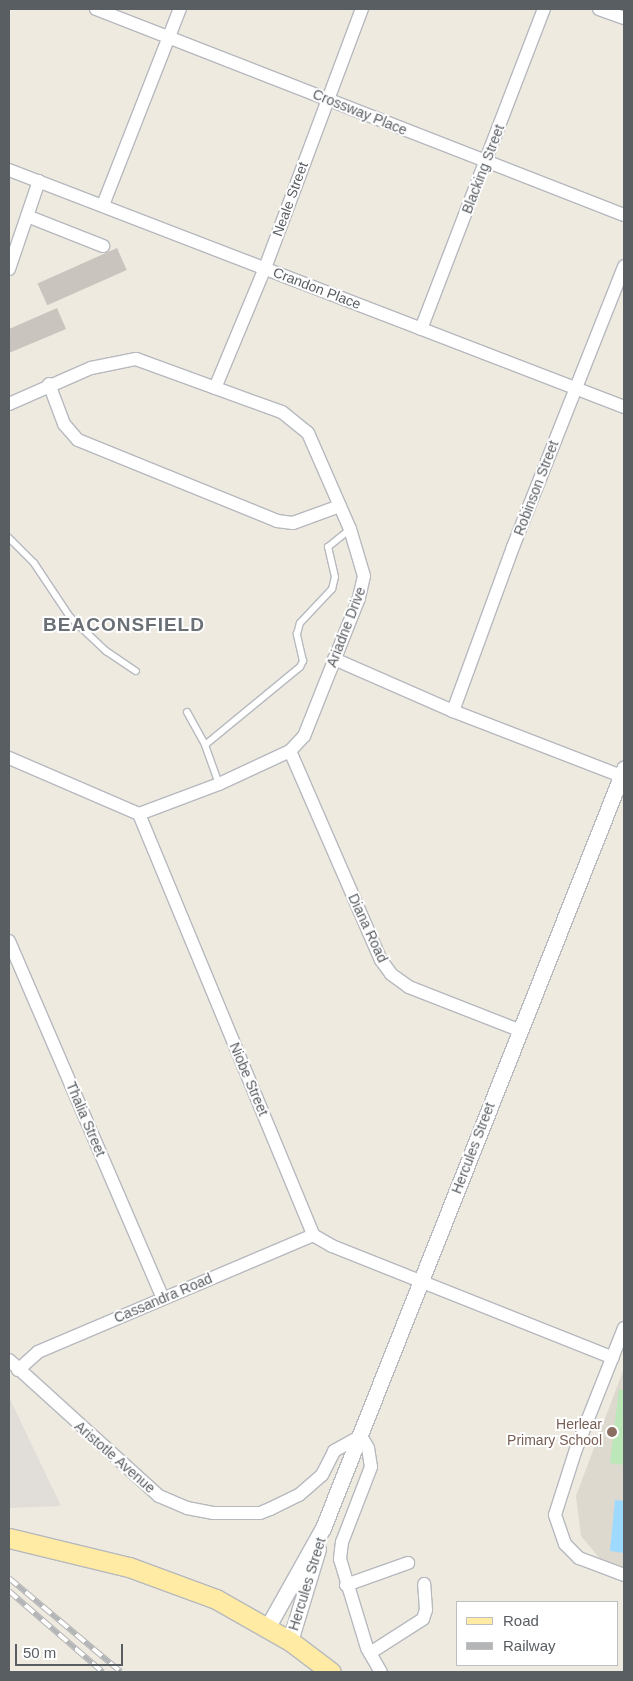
<!DOCTYPE html>
<style>
body{margin:0}
#map{position:relative;width:633px;height:1681px;overflow:hidden;background:#eeeae0;font-family:Arial,sans-serif}
div>[style]{position:absolute}
.industrial>*{inset:0;background:#e1ddd8}
.education>*{inset:0;background:#ddd9cf}
.green>*{inset:0;background:#bce8b9}
.water>*{inset:0;background:#9edaff}
.building>*{inset:0;background:#c9c4bd;transform-origin:0 0}
.roads{filter:drop-shadow(1px 0 #b6b9be) drop-shadow(-1px 0 #b6b9be) drop-shadow(0 1px #b6b9be) drop-shadow(0 -1px #b6b9be)}
.service>*{height:6px;margin:-3px;padding:0 3px;transform-origin:3px;border-radius:3px;background:#fff}
.minor>*{height:12px;margin:-6px;padding:0 6px;transform-origin:6px;border-radius:6px;background:#fff}
.tertiary>*{height:15px;margin:-7.5px;padding:0 7.5px;transform-origin:7.5px;border-radius:7.5px;background:#fff}
.primary>*{height:19px;margin:-9.5px;padding:0 9.5px;transform-origin:9.5px;border-radius:9.5px;background:#ffeba3}
.rail>*{height:5.5px;margin-top:-2.75px;transform-origin:0;background:repeating-linear-gradient(90deg,#fff 0 11px,#b4b5b6 0 22px);box-sizing:border-box;border-block:1px solid #b4b5b6}
.dots>*{width:14px;height:14px;translate:-50% -50%;box-sizing:border-box;border:2px solid #fff;border-radius:50%}
span{translate:-50% -50%;white-space:nowrap;text-align:center;line-height:1.15;-webkit-text-stroke:4px #fff;paint-order:stroke}
.street-label{font-size:14px;color:#595e63}
.education-label{font-size:14px;color:#785e54}
.right{translate:-100% -50%;text-align:right}
.district-label{font-size:19px;color:#6a7075;font-weight:700;letter-spacing:1px}
.frame{position:absolute;inset:0;border:10px solid #595e63;pointer-events:none}
.legend{position:absolute;left:456px;top:1601px;width:162px;height:65px;box-sizing:border-box;background:#fff;border:1px solid #bdbfc1;margin:0;padding:6px 9px;list-style:none;font-size:15px;color:#595e63}
.legend li{display:flex;align-items:center;gap:10px;height:25px}
.legend b{width:25px;border:1px solid #bdbfc1}
.scale{position:absolute;left:15px;top:1644px;width:108px;height:22px;box-sizing:border-box;border:2px solid #595e63;border-top:0;padding-left:6px;font-size:15px;line-height:18px;white-space:nowrap;color:#595e63;-webkit-text-stroke:4px #fff;paint-order:stroke}
</style>
<div id="map">
<div class="industrial">
<i style="clip-path:polygon(9px 1397px,61px 1506px,9px 1508px)"></i>
</div>
<div class="education">
<i style="clip-path:polygon(624px 1368px,624px 1570px,602px 1561px,581px 1536px,576px 1496px)"></i>
</div>
<div class="green">
<i style="clip-path:polygon(619px 1389px,624px 1390px,624px 1465px,610px 1463px)"></i>
</div>
<div class="water">
<i style="clip-path:polygon(615px 1500px,624px 1501px,624px 1553px,610px 1551px)"></i>
</div>
<div class="building">
<i style="left:117px;top:248px;width:24px;height:87px;rotate:66deg"></i>
<i style="clip-path:polygon(57px 308px,66px 329px,9px 353px,9px 329px)"></i>
</div>
<div class="roads">
<div class="service">
<i style="left:9px;top:538px;width:35px;rotate:45deg"></i>
<i style="left:34px;top:563px;width:65px;rotate:56.3deg"></i>
<i style="left:70px;top:617px;width:50px;rotate:43.4deg"></i>
<i style="left:106px;top:651px;width:36px;rotate:34deg"></i>
<i style="left:187px;top:712px;width:38px;rotate:61deg"></i>
<i style="left:219px;top:784px;width:41px;rotate:-109.7deg"></i>
<i style="left:205px;top:745px;width:123px;rotate:-39.4deg"></i>
<i style="left:300px;top:667px;width:7px;rotate:-63deg"></i>
<i style="left:303px;top:661px;width:28px;rotate:-103deg"></i>
<i style="left:297px;top:634px;width:11px;rotate:-75deg"></i>
<i style="left:300px;top:623px;width:47px;rotate:-46.7deg"></i>
<i style="left:332px;top:589px;width:12px;rotate:-76deg"></i>
<i style="left:335px;top:577px;width:31px;rotate:-103deg"></i>
<i style="left:328px;top:547px;width:28px;rotate:-39deg"></i>
</div>
<div class="minor">
<i style="left:96px;top:9px;width:567px;rotate:21.31deg"></i>
<i style="left:599px;top:9px;width:27px;rotate:20deg"></i>
<i style="left:9px;top:170px;width:659px;rotate:21.07deg"></i>
<i style="left:103px;top:205px;width:211px;rotate:-68.6deg"></i>
<i style="left:27px;top:216px;width:82px;rotate:21.5deg"></i>
<i style="left:9px;top:269px;width:93px;rotate:-71.2deg"></i>
<i style="left:421px;top:329px;width:343px;rotate:-69deg"></i>
<i style="left:49px;top:384px;width:43px;rotate:69.4deg"></i>
<i style="left:64px;top:424px;width:21px;rotate:49deg"></i>
<i style="left:78px;top:440px;width:215px;rotate:22.1deg"></i>
<i style="left:277px;top:521px;width:16px;rotate:7deg"></i>
<i style="left:293px;top:523px;width:50px;rotate:-19.9deg"></i>
<i style="left:215px;top:388px;width:130px;rotate:-67.4deg"></i>
<i style="left:265px;top:268px;width:277px;rotate:-69.5deg"></i>
<i style="left:9px;top:404px;width:90px;rotate:-23.7deg"></i>
<i style="left:91px;top:368px;width:46px;rotate:-11.3deg"></i>
<i style="left:136px;top:359px;width:155px;rotate:20deg"></i>
<i style="left:282px;top:412px;width:33px;rotate:39deg"></i>
<i style="left:308px;top:433px;width:105px;rotate:66.4deg"></i>
<i style="left:350px;top:529px;width:49px;rotate:73.4deg"></i>
<i style="left:364px;top:576px;width:23px;rotate:103deg"></i>
<i style="left:359px;top:598px;width:149px;rotate:111.7deg"></i>
<i style="left:304px;top:736px;width:21px;rotate:133deg"></i>
<i style="left:290px;top:751px;width:78px;rotate:155.1deg"></i>
<i style="left:219px;top:784px;width:85px;rotate:159.4deg"></i>
<i style="left:139px;top:814px;width:142px;rotate:-156.7deg"></i>
<i style="left:334px;top:659px;width:130px;rotate:23.6deg"></i>
<i style="left:453px;top:711px;width:183px;rotate:21.1deg"></i>
<i style="left:453px;top:711px;width:175px;rotate:-69.9deg"></i>
<i style="left:513px;top:547px;width:302px;rotate:-68.4deg"></i>
<i style="left:290px;top:751px;width:228px;rotate:66.5deg"></i>
<i style="left:381px;top:960px;width:17px;rotate:54deg"></i>
<i style="left:391px;top:974px;width:22px;rotate:36deg"></i>
<i style="left:409px;top:987px;width:118px;rotate:21.4deg"></i>
<i style="left:139px;top:814px;width:456px;rotate:67.5deg"></i>
<i style="left:313px;top:1235px;width:22px;rotate:30deg"></i>
<i style="left:332px;top:1246px;width:302px;rotate:21.7deg"></i>
<i style="left:9px;top:941px;width:387px;rotate:66.7deg"></i>
<i style="left:624px;top:1328px;width:130px;rotate:111.6deg"></i>
<i style="left:576px;top:1449px;width:69px;rotate:107.7deg"></i>
<i style="left:555px;top:1515px;width:31px;rotate:71deg"></i>
<i style="left:565px;top:1544px;width:20px;rotate:45deg"></i>
<i style="left:579px;top:1558px;width:48px;rotate:20.7deg"></i>
<i style="left:9px;top:1360px;width:202px;rotate:42.2deg"></i>
<i style="left:159px;top:1496px;width:30px;rotate:23deg"></i>
<i style="left:187px;top:1508px;width:26px;rotate:11deg"></i>
<i style="left:213px;top:1513px;width:47px"></i>
<i style="left:260px;top:1513px;width:11px;rotate:-22deg"></i>
<i style="left:270px;top:1509px;width:32px;rotate:-26deg"></i>
<i style="left:299px;top:1495px;width:30px;rotate:-41deg"></i>
<i style="left:322px;top:1475px;width:27px;rotate:-63deg"></i>
<i style="left:334px;top:1451px;width:31px;rotate:-29deg"></i>
<i style="left:361px;top:1436px;width:14px;rotate:60deg"></i>
<i style="left:368px;top:1448px;width:19px;rotate:81deg"></i>
<i style="left:371px;top:1467px;width:80px;rotate:111.1deg"></i>
<i style="left:342px;top:1542px;width:17px;rotate:97deg"></i>
<i style="left:340px;top:1559px;width:93px;rotate:73.1deg"></i>
<i style="left:367px;top:1648px;width:28px;rotate:60deg"></i>
<i style="left:18px;top:1370px;width:27px;rotate:-42deg"></i>
<i style="left:38px;top:1352px;width:299px;rotate:-23deg"></i>
<i style="left:346px;top:1585px;width:66px;rotate:-19.5deg"></i>
<i style="left:370px;top:1653px;width:63px;rotate:-32.7deg"></i>
<i style="left:423px;top:1619px;width:9px;rotate:-72deg"></i>
<i style="left:426px;top:1610px;width:26px;rotate:-94deg"></i>
</div>
<div class="tertiary">
<i style="left:267px;top:1628px;width:115px;rotate:-60.8deg"></i>
<i style="left:323px;top:1528px;width:817px;rotate:-68.37deg"></i>
<i style="left:290px;top:1641px;width:96px;rotate:-73.1deg"></i>
</div>
<div class="primary">
<i style="left:9px;top:1538px;width:123px;rotate:13.6deg"></i>
<i style="left:129px;top:1567px;width:93px;rotate:20.2deg"></i>
<i style="left:216px;top:1599px;width:85px;rotate:29.6deg"></i>
<i style="left:290px;top:1641px;width:51px;rotate:37.1deg"></i>
</div>
</div>
<div class="rail">
<i style="left:9px;top:1578px;width:146px;rotate:40deg"></i>
<i style="left:9px;top:1591px;width:124px;rotate:40.8deg"></i>
</div>
<div class="dots">
<i style="left:612px;top:1432px;background:#8d6e63"></i>
</div>
<div class="street-label">
<span style="left:360px;top:112px;rotate:22deg">Crossway Place</span>
<span style="left:483px;top:169px;rotate:-69deg">Blacking Street</span>
<span style="left:290px;top:199px;rotate:-70deg">Neale Street</span>
<span style="left:317px;top:288px;rotate:21deg">Crandon Place</span>
<span style="left:536px;top:488px;rotate:-69deg">Robinson Street</span>
<span style="left:346px;top:627px;rotate:-69deg">Ariadne Drive</span>
<span style="left:368px;top:928px;rotate:65deg">Diana Road</span>
<span style="left:249px;top:1079px;rotate:67deg">Niobe Street</span>
<span style="left:86px;top:1119px;rotate:67deg">Thalia Street</span>
<span style="left:473px;top:1148px;rotate:-69deg">Hercules Street</span>
<span style="left:163px;top:1298px;rotate:-23deg">Cassandra Road</span>
<span style="left:115px;top:1457px;rotate:41deg">Aristotle Avenue</span>
<span style="left:307px;top:1584px;rotate:-73deg">Hercules Street</span>
</div>
<div class="education-label">
<span class="right" style="left:602px;top:1432px">Herlear<br>Primary School</span>
</div>
<div class="district-label">
<span style="left:124px;top:625px">BEACONSFIELD</span>
</div>
<div class="frame"></div>
<ul class="legend">
<li><b style="height:6px;background:#ffeba3"></b>Road</li>
<li><b style="height:6px;background:#b4b5b6"></b>Railway</li>
</ul>
<div class="scale">50 m</div>
</div>
